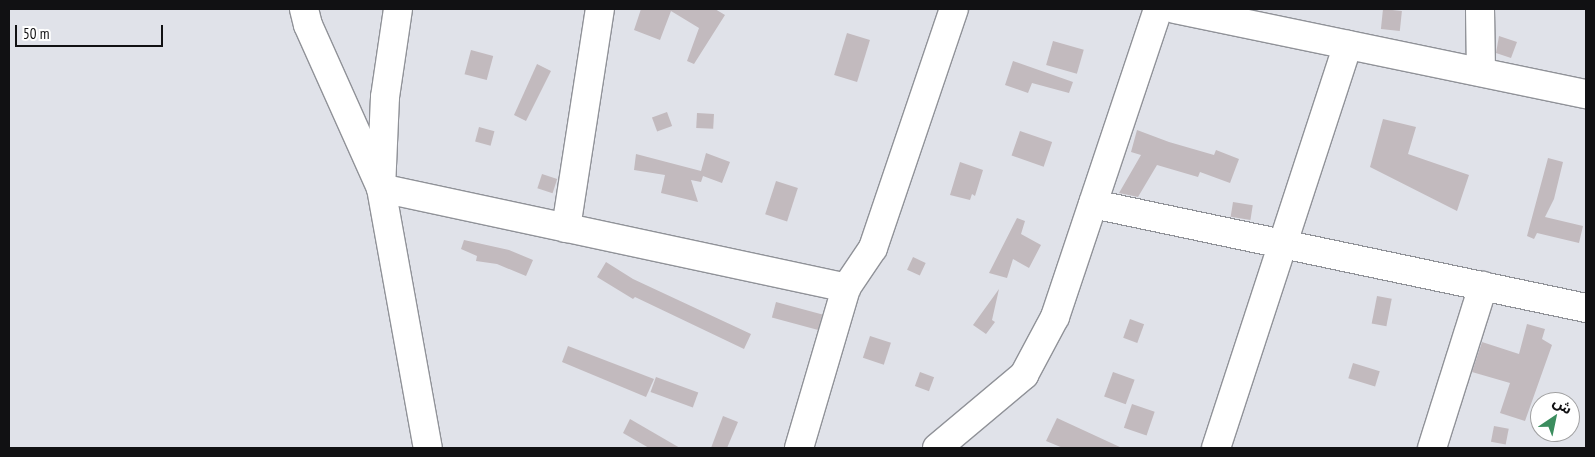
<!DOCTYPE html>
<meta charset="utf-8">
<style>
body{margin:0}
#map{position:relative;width:1595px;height:457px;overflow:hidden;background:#e0e2e9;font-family:"PT Sans Narrow","Noto Sans Arabic",sans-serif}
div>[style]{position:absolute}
.building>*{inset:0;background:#c2babe;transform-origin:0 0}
.roads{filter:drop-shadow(1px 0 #909298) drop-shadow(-1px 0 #909298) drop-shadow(0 1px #909298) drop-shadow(0 -1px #909298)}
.minor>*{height:28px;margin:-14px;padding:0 14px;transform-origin:14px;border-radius:14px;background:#fff}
.major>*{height:28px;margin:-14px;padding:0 14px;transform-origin:14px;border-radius:14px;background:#fff}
span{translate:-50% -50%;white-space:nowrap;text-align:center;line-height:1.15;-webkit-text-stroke:4px #fff;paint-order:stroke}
.frame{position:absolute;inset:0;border:10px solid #111113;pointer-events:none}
.north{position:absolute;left:1530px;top:392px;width:50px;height:50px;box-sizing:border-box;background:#fff;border:1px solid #a0a0a1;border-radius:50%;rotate:34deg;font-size:14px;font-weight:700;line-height:20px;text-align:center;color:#111113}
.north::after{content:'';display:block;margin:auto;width:18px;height:22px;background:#3b8d5e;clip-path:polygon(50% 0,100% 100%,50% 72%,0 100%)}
.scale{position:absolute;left:15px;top:25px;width:148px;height:22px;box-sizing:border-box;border:2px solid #111113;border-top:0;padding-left:6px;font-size:15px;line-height:18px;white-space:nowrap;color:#111113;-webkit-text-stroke:4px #fff;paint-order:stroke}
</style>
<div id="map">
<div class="building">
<i style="clip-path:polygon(641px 9px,715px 9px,725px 15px,694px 64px,687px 61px,699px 28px,671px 11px,660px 40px,634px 30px)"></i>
<i style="left:1383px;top:9px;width:19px;height:20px;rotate:6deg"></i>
<i style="left:847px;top:33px;width:24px;height:44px;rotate:17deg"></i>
<i style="clip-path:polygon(1499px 36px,1517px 42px,1511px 58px,1496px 53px)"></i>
<i style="left:1053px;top:41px;width:32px;height:25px;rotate:16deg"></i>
<i style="left:471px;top:50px;width:23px;height:25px;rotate:15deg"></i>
<i style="clip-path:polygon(1013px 61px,1073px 82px,1069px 93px,1032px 83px,1028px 93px,1005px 85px)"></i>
<i style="clip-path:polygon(537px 64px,551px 71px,526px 121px,514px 115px)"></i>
<i style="left:667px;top:112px;width:15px;height:16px;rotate:70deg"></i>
<i style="left:697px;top:113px;width:17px;height:15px;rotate:3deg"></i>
<i style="clip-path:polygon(1383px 119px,1416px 127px,1408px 154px,1469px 175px,1457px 211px,1370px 167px)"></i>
<i style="left:479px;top:127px;width:16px;height:15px;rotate:15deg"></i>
<i style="clip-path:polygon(1137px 130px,1169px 142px,1214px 155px,1216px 150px,1239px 159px,1230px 183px,1200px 172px,1198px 177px,1157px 165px,1138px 197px,1119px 193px,1141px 155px,1131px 152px)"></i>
<i style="left:1020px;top:131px;width:34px;height:26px;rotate:19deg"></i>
<i style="clip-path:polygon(706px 153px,730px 162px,722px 183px,703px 176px,701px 182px,691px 180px,698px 202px,661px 193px,665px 175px,634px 170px,636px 154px,701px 171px)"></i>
<i style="clip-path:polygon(1548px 158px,1563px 162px,1554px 199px,1545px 217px,1583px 226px,1579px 243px,1537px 233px,1534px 239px,1527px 236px)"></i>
<i style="clip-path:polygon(960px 162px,983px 170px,975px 196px,972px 194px,970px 200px,950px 195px)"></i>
<i style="left:542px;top:174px;width:16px;height:15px;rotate:18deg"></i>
<i style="left:776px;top:181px;width:23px;height:35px;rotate:18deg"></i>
<i style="left:1233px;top:202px;width:20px;height:15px;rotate:9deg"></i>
<i style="clip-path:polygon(1017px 218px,1025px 221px,1021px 234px,1041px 245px,1029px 268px,1013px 259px,1007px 278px,989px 273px)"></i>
<i style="clip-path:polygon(464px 240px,509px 250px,533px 260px,526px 276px,497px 264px,476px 261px,477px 256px,461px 249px)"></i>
<i style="left:913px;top:257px;width:14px;height:14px;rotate:25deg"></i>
<i style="clip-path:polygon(606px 262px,633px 279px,751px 334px,744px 349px,635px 297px,633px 299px,597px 277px)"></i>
<i style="clip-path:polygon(999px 289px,992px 320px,995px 322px,986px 334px,973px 325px)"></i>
<i style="left:1377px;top:296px;width:15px;height:28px;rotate:11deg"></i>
<i style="left:776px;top:302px;width:48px;height:16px;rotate:15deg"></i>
<i style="left:1130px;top:319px;width:15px;height:20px;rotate:20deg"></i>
<i style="clip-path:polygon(1527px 324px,1545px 329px,1542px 339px,1552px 345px,1525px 421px,1500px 413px,1510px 383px,1472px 372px,1482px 342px,1519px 354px)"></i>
<i style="left:870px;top:336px;width:22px;height:23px;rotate:18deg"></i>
<i style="clip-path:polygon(568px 346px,654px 379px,646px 397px,562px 362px)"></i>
<i style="left:1353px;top:363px;width:28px;height:16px;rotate:17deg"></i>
<i style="left:920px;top:372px;width:15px;height:15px;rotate:20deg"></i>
<i style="left:1113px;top:372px;width:23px;height:26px;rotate:20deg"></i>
<i style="left:656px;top:377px;width:45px;height:16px;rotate:20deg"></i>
<i style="left:1132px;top:404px;width:24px;height:25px;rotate:19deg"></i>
<i style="clip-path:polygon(723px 416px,738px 422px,727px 448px,711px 448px)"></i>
<i style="clip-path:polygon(1057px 418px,1122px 448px,1063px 448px,1046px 441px)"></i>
<i style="clip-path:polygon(630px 419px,680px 448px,649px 448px,623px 433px)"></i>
<i style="left:1494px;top:426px;width:15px;height:16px;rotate:11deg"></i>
</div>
<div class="roads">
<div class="minor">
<i style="left:304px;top:9px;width:16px;rotate:76deg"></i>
<i style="left:308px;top:25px;width:179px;rotate:65.9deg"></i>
<i style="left:381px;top:188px;width:476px;rotate:12.1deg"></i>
<i style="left:1175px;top:9px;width:420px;rotate:11.7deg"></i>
<i style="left:1480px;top:9px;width:63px;rotate:89.1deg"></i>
<i style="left:1093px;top:204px;width:504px;rotate:11.91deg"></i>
<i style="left:566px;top:228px;width:222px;rotate:-81.2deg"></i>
<i style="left:799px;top:448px;width:167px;rotate:-73.6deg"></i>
<i style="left:846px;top:288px;width:48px;rotate:-56deg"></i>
<i style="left:873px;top:248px;width:252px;rotate:-71.3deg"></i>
<i style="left:937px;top:448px;width:114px;rotate:-40deg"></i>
<i style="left:1024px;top:375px;width:66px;rotate:-61.9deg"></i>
<i style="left:1055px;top:317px;width:325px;rotate:-71.5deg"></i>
<i style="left:1216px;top:448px;width:424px;rotate:-71.9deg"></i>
<i style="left:1432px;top:448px;width:170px;rotate:-72.5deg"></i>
</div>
<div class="major">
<i style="left:398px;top:9px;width:89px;rotate:98.4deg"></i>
<i style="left:385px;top:97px;width:91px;rotate:92.5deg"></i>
<i style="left:381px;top:188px;width:264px;rotate:79.8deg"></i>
</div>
</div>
<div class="frame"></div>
<div class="north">ش</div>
<div class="scale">50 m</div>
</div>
